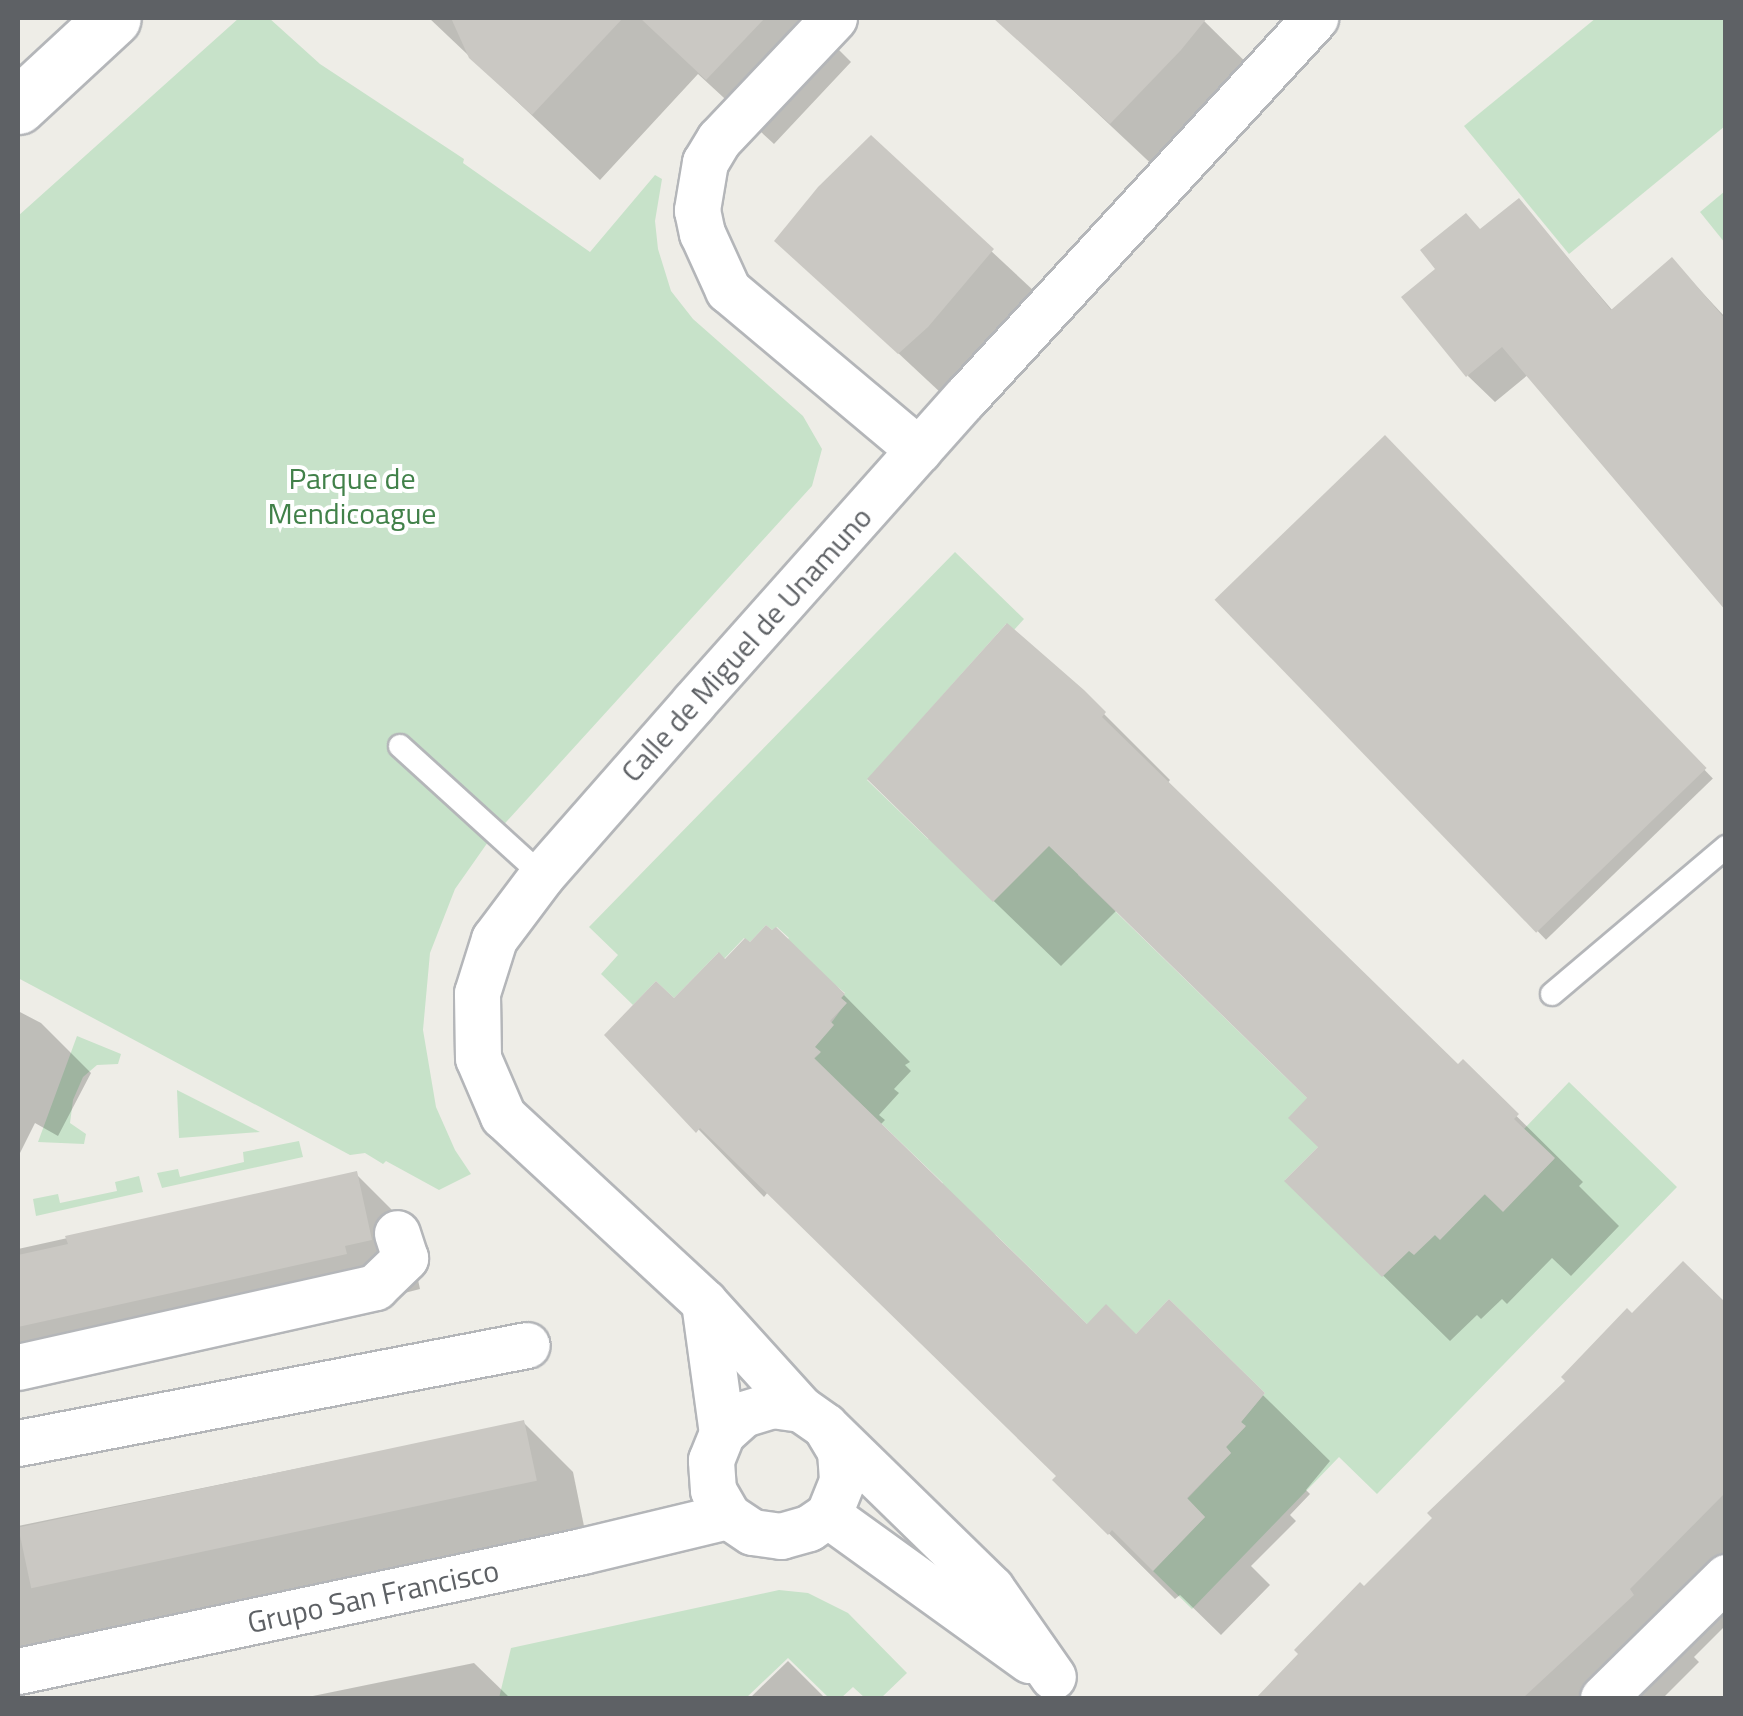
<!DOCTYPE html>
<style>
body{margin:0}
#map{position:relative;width:1743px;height:1716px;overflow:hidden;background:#eeede7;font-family:"Titillium Web",sans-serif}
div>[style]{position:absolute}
.green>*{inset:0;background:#c7e2c9}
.shadow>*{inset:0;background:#0003;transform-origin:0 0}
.building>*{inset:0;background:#cac8c3;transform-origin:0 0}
.roads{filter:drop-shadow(2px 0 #b4b6b9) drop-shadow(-2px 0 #b4b6b9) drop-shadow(0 2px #b4b6b9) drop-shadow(0 -2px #b4b6b9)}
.lane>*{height:22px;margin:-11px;padding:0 11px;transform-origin:11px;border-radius:11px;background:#fff}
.street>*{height:45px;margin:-22.5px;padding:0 22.5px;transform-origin:22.5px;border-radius:22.5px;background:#fff}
.secondary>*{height:55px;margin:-27.5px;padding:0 27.5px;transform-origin:27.5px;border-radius:27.5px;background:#fff}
span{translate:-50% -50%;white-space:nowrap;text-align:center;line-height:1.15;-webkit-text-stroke:8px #fff;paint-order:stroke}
.park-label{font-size:30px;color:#418149}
.street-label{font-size:30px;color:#5e6165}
.frame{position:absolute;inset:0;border:20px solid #5e6165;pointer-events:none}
</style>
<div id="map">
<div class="green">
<i style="clip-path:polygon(239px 18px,269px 18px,320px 64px,464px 159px,463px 163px,590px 252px,655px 175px,662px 179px,655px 221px,658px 249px,671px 291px,693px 319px,803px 416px,822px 449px,812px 486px,488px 842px,455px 889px,430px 953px,423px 1030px,436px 1107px,455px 1150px,471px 1174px,439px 1190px,386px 1161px,383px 1164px,365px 1153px,350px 1155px,18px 978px,18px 216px)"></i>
<i style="clip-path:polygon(1596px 18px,1725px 18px,1725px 126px,1569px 254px,1464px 126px)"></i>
<i style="clip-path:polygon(1725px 191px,1725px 243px,1700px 212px)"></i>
<i style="clip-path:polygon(955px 552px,1024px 619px,1014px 630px,1006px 624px,867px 780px,928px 839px,1088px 807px,1078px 875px,1307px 1098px,1318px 1147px,1285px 1180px,1409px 1251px,1434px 1234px,1440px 1239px,1484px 1194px,1503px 1211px,1554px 1159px,1524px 1129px,1569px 1082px,1677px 1187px,1377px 1494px,1339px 1457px,1192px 1609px,1153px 1571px,1205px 1517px,1187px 1499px,1231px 1453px,1226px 1447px,1245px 1427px,1241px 1422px,1265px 1393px,1169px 1299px,1136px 1334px,1087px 1324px,996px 1235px,923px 1204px,943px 1183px,857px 1100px,775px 1098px,820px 1053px,814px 1046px,846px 1003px,841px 998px,845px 993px,784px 943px,789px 938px,777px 927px,772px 930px,766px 925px,750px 942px,744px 938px,724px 959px,718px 953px,674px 998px,656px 981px,633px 1005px,601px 974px,618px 955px,589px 927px)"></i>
<i style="clip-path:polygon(77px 1036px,121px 1054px,118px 1064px,97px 1065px,83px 1077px,73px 1100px,70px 1123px,86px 1134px,84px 1144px,38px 1142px)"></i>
<i style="clip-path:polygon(177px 1090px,260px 1132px,179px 1138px)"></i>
<i style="clip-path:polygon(299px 1141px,303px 1157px,162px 1188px,157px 1173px,178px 1169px,180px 1177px,244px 1162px,243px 1152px)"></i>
<i style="clip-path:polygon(139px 1176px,143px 1192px,36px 1216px,33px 1199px,58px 1194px,60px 1203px,117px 1191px,115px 1182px)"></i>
<i style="clip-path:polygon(779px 1590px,808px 1593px,848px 1613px,907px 1673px,881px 1698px,865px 1698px,853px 1687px,841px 1698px,829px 1698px,788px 1658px,746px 1698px,499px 1698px,511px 1648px)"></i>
</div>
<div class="shadow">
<i style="clip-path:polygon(429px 18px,807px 18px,851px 62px,774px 144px,698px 74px,600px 180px)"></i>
<i style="clip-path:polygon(996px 18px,1201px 18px,1270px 86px,1177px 188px)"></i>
<i style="left:871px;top:139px;width:250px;height:138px;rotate:43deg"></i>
<i style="clip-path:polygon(1519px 201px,1613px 311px,1672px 260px,1726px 318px,1726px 608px,1529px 374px,1495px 402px,1468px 376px,1481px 232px)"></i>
<i style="left:1385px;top:439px;width:472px;height:232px;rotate:46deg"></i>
<i style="clip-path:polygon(1082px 692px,1170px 780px,1167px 784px,1458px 1068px,1463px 1063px,1583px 1182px,1579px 1186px,1619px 1226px,1571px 1276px,1552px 1258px,1507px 1304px,1502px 1299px,1481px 1319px,1477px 1315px,1450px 1341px,1354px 1247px,1310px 1099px,1117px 910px,1061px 966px,936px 845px)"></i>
<i style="clip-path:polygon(726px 963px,844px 995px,910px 1062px,905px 1065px,911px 1071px,894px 1089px,899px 1093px,879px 1115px,885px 1120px,880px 1125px,1087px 1328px,1136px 1337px,1169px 1303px,1330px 1461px,1306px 1490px,1310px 1494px,1290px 1515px,1296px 1521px,1251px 1566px,1270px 1585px,1221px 1635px,1180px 1595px,1175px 1599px,1055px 1480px,1059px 1477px,768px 1192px,764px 1197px,607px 1035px,674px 1002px)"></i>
<i style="clip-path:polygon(18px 1011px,41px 1023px,91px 1073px,58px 1136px,35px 1123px,18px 1157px)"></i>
<i style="clip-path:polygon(356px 1174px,406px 1224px,420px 1289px,393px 1296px,395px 1303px,18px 1387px,18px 1249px)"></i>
<i style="clip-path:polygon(1726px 1306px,1726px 1625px,1694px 1657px,1699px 1662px,1663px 1698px,1277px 1698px,1268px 1689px,1632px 1316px)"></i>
<i style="clip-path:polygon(523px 1422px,573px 1472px,585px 1531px,18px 1647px,18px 1526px)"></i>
<i style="clip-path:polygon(788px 1661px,825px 1698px,750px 1698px)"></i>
<i style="clip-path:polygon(474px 1663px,510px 1698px,303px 1698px)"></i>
</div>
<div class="building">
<i style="clip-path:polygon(451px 18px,623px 18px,532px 115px,469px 58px)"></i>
<i style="clip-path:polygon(640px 18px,765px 18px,706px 80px)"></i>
<i style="clip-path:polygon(993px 18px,1207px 18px,1181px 50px,1110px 124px)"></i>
<i style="clip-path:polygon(871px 135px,994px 249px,928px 327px,898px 354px,774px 241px,818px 187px)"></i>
<i style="clip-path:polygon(1519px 198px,1611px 310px,1672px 257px,1726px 320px,1726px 611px,1502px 347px,1466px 377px,1401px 297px,1435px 269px,1420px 250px,1466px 213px,1480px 229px)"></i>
<i style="left:1385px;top:435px;width:463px;height:237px;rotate:46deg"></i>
<i style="clip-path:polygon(1007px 623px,1084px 690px,1106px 712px,1102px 717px,1458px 1064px,1463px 1059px,1519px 1114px,1514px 1119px,1555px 1158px,1503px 1212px,1485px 1194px,1440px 1240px,1435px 1235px,1414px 1255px,1409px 1251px,1382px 1277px,1284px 1181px,1318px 1147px,1288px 1118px,1307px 1098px,1049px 846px,993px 902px,867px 779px)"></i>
<i style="clip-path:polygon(766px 925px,772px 930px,776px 927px,845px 994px,841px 998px,847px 1003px,830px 1021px,834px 1025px,815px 1047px,821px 1052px,814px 1058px,1087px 1324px,1106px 1304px,1136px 1334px,1169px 1299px,1265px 1393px,1241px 1422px,1246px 1426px,1226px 1447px,1231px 1453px,1187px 1498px,1205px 1517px,1153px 1571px,1112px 1530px,1108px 1535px,1052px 1480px,1056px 1476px,700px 1128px,696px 1133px,604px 1035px,656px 981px,674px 998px,719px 952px,725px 959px,745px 938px,750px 942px)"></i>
<i style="clip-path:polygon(357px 1171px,372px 1240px,345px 1246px,347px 1254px,18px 1327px,18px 1255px,68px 1244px,65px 1236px)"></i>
<i style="clip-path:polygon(1683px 1261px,1726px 1303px,1726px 1492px,1630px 1589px,1634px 1595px,1523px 1698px,1256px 1698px,1298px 1654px,1294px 1650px,1360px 1582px,1364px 1586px,1432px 1518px,1427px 1513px,1565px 1381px,1561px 1377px,1627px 1308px,1632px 1313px)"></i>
<i style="left:524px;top:1420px;width:62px;height:517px;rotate:78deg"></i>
</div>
<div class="roads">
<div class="lane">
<i style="left:400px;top:746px;width:192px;rotate:42.3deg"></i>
<i style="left:1552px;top:994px;width:228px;rotate:-40.2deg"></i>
</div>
<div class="street">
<i style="left:834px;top:18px;width:167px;rotate:133.5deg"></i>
<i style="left:719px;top:139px;width:27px;rotate:121deg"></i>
<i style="left:705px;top:162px;width:49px;rotate:99.5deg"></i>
<i style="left:697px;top:210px;width:24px;rotate:78deg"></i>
<i style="left:702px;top:233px;width:63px;rotate:65.5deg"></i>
<i style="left:728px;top:290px;width:249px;rotate:40deg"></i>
<i style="left:704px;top:1302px;width:132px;rotate:82.2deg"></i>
<i style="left:18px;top:1367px;width:366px;rotate:-12.6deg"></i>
<i style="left:375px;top:1287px;width:42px;rotate:-44deg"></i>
<i style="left:405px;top:1258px;width:26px;rotate:-108deg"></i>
<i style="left:801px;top:1409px;width:144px;rotate:-132.2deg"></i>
<i style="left:704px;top:1302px;width:274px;rotate:-137.2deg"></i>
<i style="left:503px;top:1116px;width:63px;rotate:-113.3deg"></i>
<i style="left:478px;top:1058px;width:65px;rotate:-90.9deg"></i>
<i style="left:477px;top:993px;width:57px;rotate:-72.5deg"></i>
<i style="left:494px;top:939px;width:80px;rotate:-53.1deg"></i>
<i style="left:542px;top:875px;width:229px;rotate:-48.7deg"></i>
<i style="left:693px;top:703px;width:409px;rotate:-48.3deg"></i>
<i style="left:965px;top:398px;width:517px;rotate:-47.35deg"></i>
<i style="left:825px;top:1426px;width:29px;rotate:59deg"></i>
<i style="left:840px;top:1451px;width:30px;rotate:86deg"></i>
<i style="left:842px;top:1481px;width:37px;rotate:112deg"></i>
<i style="left:828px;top:1515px;width:23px;rotate:146deg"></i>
<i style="left:809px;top:1528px;width:29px;rotate:164deg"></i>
<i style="left:781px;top:1536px;width:29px;rotate:-172deg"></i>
<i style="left:752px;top:1532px;width:29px;rotate:-146deg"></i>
<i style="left:728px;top:1516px;width:30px;rotate:-120deg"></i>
<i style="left:713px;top:1490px;width:30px;rotate:-94deg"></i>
<i style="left:711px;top:1460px;width:29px;rotate:-68deg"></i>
<i style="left:722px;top:1433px;width:28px;rotate:-42deg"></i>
<i style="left:743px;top:1414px;width:30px;rotate:-17deg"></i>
<i style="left:772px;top:1405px;width:29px;rotate:8deg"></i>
<i style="left:801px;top:1409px;width:29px;rotate:35deg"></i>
<i style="left:825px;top:1426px;width:232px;rotate:44.3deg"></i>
<i style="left:991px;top:1588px;width:108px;rotate:55.1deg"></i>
<i style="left:18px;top:1443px;width:518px;rotate:-10.9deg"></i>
<i style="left:828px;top:1515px;width:248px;rotate:35.8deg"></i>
<i style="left:18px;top:1671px;width:577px;rotate:-12.01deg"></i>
<i style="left:582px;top:1551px;width:150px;rotate:-13.5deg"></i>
<i style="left:1603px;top:1698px;width:173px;rotate:-44.5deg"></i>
</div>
<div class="secondary">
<i style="left:18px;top:106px;width:129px;rotate:-42.8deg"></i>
</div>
</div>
<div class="park-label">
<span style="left:352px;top:495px">Parque de<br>Mendicoague</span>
</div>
<div class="street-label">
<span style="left:746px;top:644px;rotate:-48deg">Calle de Miguel de Unamuno</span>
<span style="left:373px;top:1596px;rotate:-12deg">Grupo San Francisco</span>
</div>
<div class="frame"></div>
</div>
